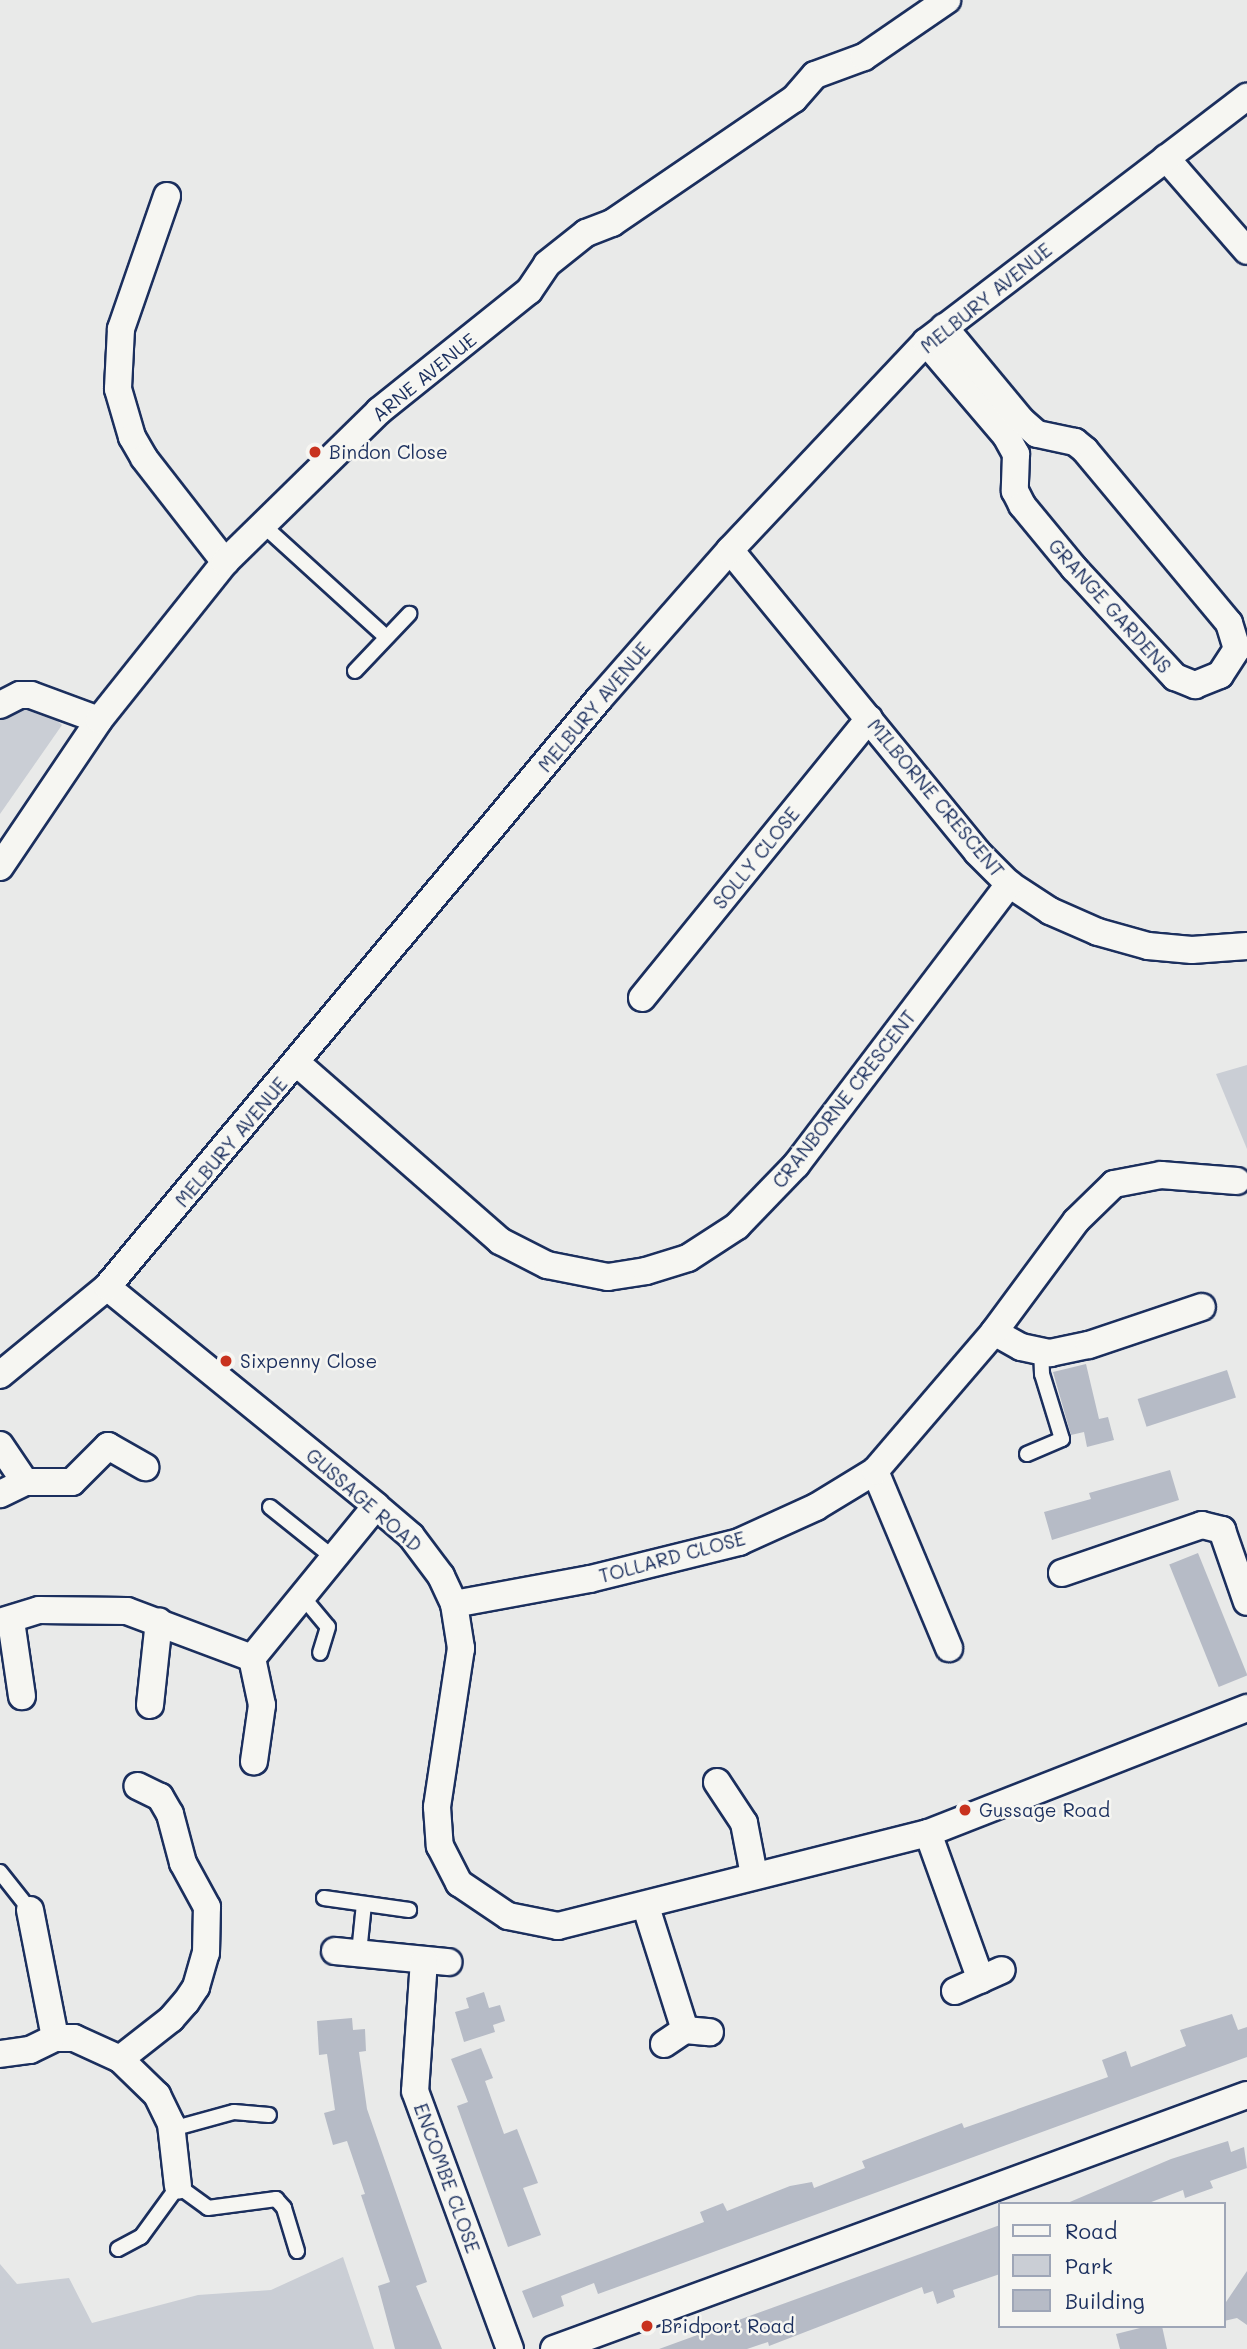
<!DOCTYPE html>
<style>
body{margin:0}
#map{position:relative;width:1247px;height:2349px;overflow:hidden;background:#e9eae9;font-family:Mali,sans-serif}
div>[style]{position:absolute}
.green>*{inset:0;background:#caced5}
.building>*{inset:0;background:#b6bbc6;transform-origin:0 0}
.roads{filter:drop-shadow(2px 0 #1b2f5e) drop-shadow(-2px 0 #1b2f5e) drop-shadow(0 2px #1b2f5e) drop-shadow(0 -2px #1b2f5e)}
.lane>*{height:14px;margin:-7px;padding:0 7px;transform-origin:7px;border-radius:7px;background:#f6f6f2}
.street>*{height:26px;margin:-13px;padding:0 13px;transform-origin:13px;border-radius:13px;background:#f6f6f2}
.dots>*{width:19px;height:19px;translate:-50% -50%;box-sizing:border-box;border:4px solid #f6f6f2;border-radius:50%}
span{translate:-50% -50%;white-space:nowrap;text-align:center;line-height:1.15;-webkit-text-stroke:5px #f6f6f2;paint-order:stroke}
.street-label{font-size:19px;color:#1b2f5e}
.poi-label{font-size:19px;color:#1b2f5e}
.left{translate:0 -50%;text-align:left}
.legend{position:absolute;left:998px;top:2202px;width:228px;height:126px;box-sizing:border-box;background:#f6f6f2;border:2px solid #9ea6b7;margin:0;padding:9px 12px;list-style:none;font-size:21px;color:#1b2f5e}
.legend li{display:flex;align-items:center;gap:14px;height:35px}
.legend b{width:35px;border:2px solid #9ea6b7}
</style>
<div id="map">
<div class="green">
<i style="clip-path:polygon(17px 708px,48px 713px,62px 725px,0 814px,0 717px)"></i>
<i style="clip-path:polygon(1247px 1065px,1247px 1149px,1216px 1074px)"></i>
<i style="clip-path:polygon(343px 2257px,374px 2349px,0 2349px,0 2264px,17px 2284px,69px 2278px,92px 2323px,198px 2295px,271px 2290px)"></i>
</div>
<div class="building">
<i style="clip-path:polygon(1086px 1364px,1099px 1419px,1108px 1417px,1114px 1440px,1087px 1447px,1084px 1432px,1071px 1435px,1053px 1372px)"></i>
<i style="left:1227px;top:1370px;width:29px;height:94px;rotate:72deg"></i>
<i style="clip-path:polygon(1170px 1470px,1179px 1500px,1052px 1540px,1044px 1512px,1091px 1499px,1089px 1493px)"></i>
<i style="left:1198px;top:1553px;width:132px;height:31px;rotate:68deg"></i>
<i style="clip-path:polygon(484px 1992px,489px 2008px,500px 2005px,505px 2021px,493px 2025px,495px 2032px,464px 2042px,455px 2012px,469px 2008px,466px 1998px)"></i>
<i style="clip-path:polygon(1232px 2014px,1238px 2030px,1247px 2027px,1247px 2057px,631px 2282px,598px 2294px,594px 2283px,561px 2296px,564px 2306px,533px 2318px,522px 2291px,704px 2222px,700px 2212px,723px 2203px,727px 2211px,790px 2186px,812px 2182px,814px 2188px,865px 2168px,862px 2161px,962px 2123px,964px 2128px,1108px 2077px,1102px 2060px,1126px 2051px,1131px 2067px,1186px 2046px,1180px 2030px)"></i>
<i style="clip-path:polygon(352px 2018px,353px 2030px,365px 2029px,366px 2051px,359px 2052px,367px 2109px,427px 2282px,416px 2286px,442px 2349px,395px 2349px,378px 2286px,390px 2282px,361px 2195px,365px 2194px,347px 2141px,333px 2145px,324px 2113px,335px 2110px,327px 2054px,319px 2055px,317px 2021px)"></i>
<i style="clip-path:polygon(481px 2048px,493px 2078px,485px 2081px,504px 2134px,517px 2129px,538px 2183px,523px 2188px,541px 2235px,508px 2247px,457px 2106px,468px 2102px,451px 2059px)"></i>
<i style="clip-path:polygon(1228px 2141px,1231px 2152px,1244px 2147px,1247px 2168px,1210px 2181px,1213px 2188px,1185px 2198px,1183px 2190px,1146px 2204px,1065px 2204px,1171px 2159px)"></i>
<i style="clip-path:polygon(1000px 2225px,1000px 2274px,953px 2290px,955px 2297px,937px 2304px,933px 2291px,924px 2294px,922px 2287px,769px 2346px,768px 2342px,747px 2349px,659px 2349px)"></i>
<i style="clip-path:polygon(1247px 2271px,1247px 2325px,1237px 2318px,1224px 2321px,1224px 2305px)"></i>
<i style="clip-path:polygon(1148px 2326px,1162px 2326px,1167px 2349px,1120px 2349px,1116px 2334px)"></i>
</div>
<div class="roads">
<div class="lane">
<i style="left:264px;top:526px;width:165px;rotate:42.3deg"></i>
<i style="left:355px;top:671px;width:79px;rotate:-46.5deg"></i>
<i style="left:1027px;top:1454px;width:38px;rotate:-23deg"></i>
<i style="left:1062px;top:1439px;width:68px;rotate:-107.1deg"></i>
<i style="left:1042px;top:1374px;width:23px;rotate:-92deg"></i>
<i style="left:270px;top:1507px;width:82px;rotate:38.6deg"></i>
<i style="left:302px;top:1596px;width:40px;rotate:50deg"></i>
<i style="left:328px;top:1627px;width:27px;rotate:107deg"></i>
<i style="left:0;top:1872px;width:48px;rotate:51.7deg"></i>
<i style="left:324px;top:1898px;width:86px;rotate:8deg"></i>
<i style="left:359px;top:1953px;width:49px;rotate:-84.2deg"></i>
<i style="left:172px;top:2129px;width:64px;rotate:-15.3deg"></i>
<i style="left:234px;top:2112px;width:35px;rotate:5deg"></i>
<i style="left:118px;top:2249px;width:26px;rotate:-28deg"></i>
<i style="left:141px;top:2237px;width:63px;rotate:-54deg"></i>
<i style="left:178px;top:2186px;width:37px;rotate:36deg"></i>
<i style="left:208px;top:2208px;width:69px;rotate:-7.5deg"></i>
<i style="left:276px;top:2199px;width:12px;rotate:48deg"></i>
<i style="left:284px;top:2208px;width:45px;rotate:73.2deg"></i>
</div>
<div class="street">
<i style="left:1166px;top:158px;width:123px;rotate:48.9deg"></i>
<i style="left:167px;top:196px;width:141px;rotate:109.1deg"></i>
<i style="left:121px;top:329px;width:60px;rotate:92.9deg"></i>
<i style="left:118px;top:389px;width:50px;rotate:73.7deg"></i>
<i style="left:132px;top:437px;width:24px;rotate:60deg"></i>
<i style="left:144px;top:458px;width:132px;rotate:52.1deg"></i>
<i style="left:926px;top:342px;width:123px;rotate:49.6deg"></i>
<i style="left:1006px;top:436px;width:21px;rotate:61deg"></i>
<i style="left:1016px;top:454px;width:37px;rotate:92deg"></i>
<i style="left:1015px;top:491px;width:16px;rotate:63deg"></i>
<i style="left:1022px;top:505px;width:82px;rotate:50.5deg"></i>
<i style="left:1074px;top:568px;width:149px;rotate:47.2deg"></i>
<i style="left:1175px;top:677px;width:22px;rotate:22deg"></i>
<i style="left:1195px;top:685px;width:27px;rotate:-22deg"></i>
<i style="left:1220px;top:675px;width:31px;rotate:-57deg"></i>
<i style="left:1237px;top:649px;width:27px;rotate:-107deg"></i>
<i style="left:1229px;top:623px;width:225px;rotate:-129.8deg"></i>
<i style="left:1085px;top:450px;width:13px;rotate:-141deg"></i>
<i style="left:1075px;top:442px;width:39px;rotate:-168deg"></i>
<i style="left:1037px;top:434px;width:20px;rotate:-139deg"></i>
<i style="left:1022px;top:421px;width:122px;rotate:-129.7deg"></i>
<i style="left:730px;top:550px;width:390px;rotate:50.7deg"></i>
<i style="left:977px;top:852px;width:45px;rotate:45deg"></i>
<i style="left:1009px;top:884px;width:49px;rotate:33.4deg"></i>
<i style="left:1050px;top:911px;width:52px;rotate:23.6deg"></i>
<i style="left:1098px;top:932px;width:52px;rotate:15.6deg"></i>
<i style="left:1148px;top:946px;width:44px;rotate:5.2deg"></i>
<i style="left:1192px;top:950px;width:55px;rotate:-4.2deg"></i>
<i style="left:0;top:705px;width:22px;rotate:-27deg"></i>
<i style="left:20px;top:695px;width:11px"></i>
<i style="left:31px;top:695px;width:72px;rotate:20.2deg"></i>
<i style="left:0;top:867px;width:177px;rotate:-56deg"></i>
<i style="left:99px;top:720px;width:202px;rotate:-51.4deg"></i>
<i style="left:225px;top:562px;width:216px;rotate:-44.4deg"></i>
<i style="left:379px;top:411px;width:192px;rotate:-38.7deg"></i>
<i style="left:529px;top:291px;width:32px;rotate:-56deg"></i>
<i style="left:547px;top:264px;width:50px;rotate:-38.5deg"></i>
<i style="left:586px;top:233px;width:28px;rotate:-21deg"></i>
<i style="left:612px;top:223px;width:220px;rotate:-34.3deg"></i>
<i style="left:794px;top:99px;width:32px;rotate:-49deg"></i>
<i style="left:815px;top:75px;width:52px;rotate:-20.2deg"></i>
<i style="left:864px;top:57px;width:101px;rotate:-34.5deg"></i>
<i style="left:642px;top:998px;width:360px;rotate:-50.9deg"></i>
<i style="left:298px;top:1064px;width:269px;rotate:41.2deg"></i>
<i style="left:500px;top:1241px;width:53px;rotate:27.1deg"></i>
<i style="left:547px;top:1265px;width:62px;rotate:11.1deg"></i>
<i style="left:608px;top:1277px;width:38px;rotate:-9deg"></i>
<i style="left:646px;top:1271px;width:44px;rotate:-17.2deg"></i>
<i style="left:688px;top:1258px;width:59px;rotate:-33.1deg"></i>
<i style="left:737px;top:1226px;width:85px;rotate:-46deg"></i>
<i style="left:796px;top:1165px;width:353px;rotate:-52.8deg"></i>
<i style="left:107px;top:1287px;width:347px;rotate:39.1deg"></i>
<i style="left:376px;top:1506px;width:46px;rotate:40.6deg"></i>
<i style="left:411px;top:1536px;width:50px;rotate:53.1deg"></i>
<i style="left:441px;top:1576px;width:31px;rotate:65deg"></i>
<i style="left:454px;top:1604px;width:45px;rotate:81deg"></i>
<i style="left:461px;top:1648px;width:161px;rotate:98.6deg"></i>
<i style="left:437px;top:1807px;width:39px;rotate:86deg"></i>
<i style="left:440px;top:1846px;width:42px;rotate:62.8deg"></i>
<i style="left:459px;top:1883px;width:59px;rotate:34deg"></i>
<i style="left:508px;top:1916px;width:51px;rotate:11.3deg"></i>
<i style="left:558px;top:1926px;width:382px;rotate:-14.1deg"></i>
<i style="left:928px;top:1833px;width:343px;rotate:-21.4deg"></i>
<i style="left:994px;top:1332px;width:31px;rotate:29deg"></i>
<i style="left:1021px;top:1347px;width:30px;rotate:12deg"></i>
<i style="left:1050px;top:1353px;width:40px;rotate:-12deg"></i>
<i style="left:1089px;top:1345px;width:119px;rotate:-18.6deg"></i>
<i style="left:0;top:1375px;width:139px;rotate:-39.4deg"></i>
<i style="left:107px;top:1287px;width:767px;rotate:-50.08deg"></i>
<i style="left:599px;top:699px;width:198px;rotate:-48.7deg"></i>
<i style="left:730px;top:550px;width:286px;rotate:-46.7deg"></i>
<i style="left:926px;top:342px;width:404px;rotate:-37.4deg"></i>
<i style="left:0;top:1445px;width:45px;rotate:56deg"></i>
<i style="left:25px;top:1482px;width:28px;rotate:154deg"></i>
<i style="left:875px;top:1471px;width:192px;rotate:67.3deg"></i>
<i style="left:25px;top:1482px;width:47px"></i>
<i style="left:72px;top:1482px;width:51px;rotate:-45deg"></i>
<i style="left:108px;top:1446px;width:43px;rotate:29.6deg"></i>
<i style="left:1062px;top:1573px;width:148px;rotate:-18.9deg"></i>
<i style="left:1202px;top:1525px;width:21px;rotate:14deg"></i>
<i style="left:1222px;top:1530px;width:76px;rotate:70.9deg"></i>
<i style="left:454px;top:1604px;width:138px;rotate:-10.4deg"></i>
<i style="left:590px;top:1579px;width:154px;rotate:-13.9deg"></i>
<i style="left:739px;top:1542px;width:85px;rotate:-24.4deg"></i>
<i style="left:816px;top:1507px;width:69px;rotate:-31.4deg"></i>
<i style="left:875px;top:1471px;width:183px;rotate:-49.4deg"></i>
<i style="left:994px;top:1332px;width:138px;rotate:-53.5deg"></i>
<i style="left:1076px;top:1221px;width:53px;rotate:-44.2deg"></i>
<i style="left:1114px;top:1184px;width:48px;rotate:-10.8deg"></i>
<i style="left:1161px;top:1175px;width:76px;rotate:4.5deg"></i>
<i style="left:11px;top:1621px;width:76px;rotate:81.7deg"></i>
<i style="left:0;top:1622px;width:41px;rotate:-17.1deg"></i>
<i style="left:39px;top:1610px;width:88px;rotate:0.7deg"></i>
<i style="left:127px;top:1611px;width:134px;rotate:20.6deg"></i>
<i style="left:252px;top:1658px;width:196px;rotate:-50.8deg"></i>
<i style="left:252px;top:1658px;width:48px;rotate:78deg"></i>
<i style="left:262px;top:1705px;width:57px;rotate:98.1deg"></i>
<i style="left:150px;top:1705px;width:84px;rotate:-83.9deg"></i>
<i style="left:717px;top:1782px;width:49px;rotate:56.6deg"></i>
<i style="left:744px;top:1823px;width:53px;rotate:79.1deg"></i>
<i style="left:928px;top:1833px;width:156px;rotate:70.2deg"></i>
<i style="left:646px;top:1907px;width:129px;rotate:72.4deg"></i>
<i style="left:30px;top:1910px;width:130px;rotate:78.9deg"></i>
<i style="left:335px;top:1951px;width:114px;rotate:5.6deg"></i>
<i style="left:424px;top:1960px;width:131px;rotate:93.9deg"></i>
<i style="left:415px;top:2091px;width:275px;rotate:69.8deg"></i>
<i style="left:955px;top:1991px;width:51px;rotate:-24.1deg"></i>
<i style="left:664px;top:2044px;width:25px;rotate:-34deg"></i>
<i style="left:685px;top:2030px;width:25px;rotate:5deg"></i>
<i style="left:0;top:2054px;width:30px;rotate:-8deg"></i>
<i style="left:30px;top:2050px;width:28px;rotate:-26deg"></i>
<i style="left:55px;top:2038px;width:19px"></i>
<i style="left:74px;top:2038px;width:51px;rotate:24.5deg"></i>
<i style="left:120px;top:2059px;width:52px;rotate:44.2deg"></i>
<i style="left:157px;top:2095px;width:32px;rotate:64deg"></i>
<i style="left:171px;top:2124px;width:62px;rotate:83.6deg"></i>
<i style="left:120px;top:2059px;width:65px;rotate:-38.1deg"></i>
<i style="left:171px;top:2019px;width:23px;rotate:-49deg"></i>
<i style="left:186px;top:2002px;width:18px;rotate:-56deg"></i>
<i style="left:196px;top:1987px;width:35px;rotate:-74deg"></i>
<i style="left:206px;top:1953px;width:46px;rotate:-88.8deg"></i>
<i style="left:207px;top:1907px;width:50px;rotate:-118.6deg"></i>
<i style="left:183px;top:1863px;width:51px;rotate:-104.9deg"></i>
<i style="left:170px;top:1814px;width:20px;rotate:-120deg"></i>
<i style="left:160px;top:1797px;width:25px;rotate:-154deg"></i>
<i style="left:554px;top:2349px;width:738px;rotate:-20.13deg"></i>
</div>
</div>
<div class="dots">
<i style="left:315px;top:452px;background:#c8321e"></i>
<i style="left:226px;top:1361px;background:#c8321e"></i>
<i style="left:965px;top:1810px;background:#c8321e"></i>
<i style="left:647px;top:2326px;background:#c8321e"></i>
</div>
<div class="street-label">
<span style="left:986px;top:298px;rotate:-39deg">MELBURY AVENUE</span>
<span style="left:424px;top:377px;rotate:-39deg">ARNE AVENUE</span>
<span style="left:1110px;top:606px;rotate:48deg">GRANGE GARDENS</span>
<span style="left:594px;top:707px;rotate:-50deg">MELBURY AVENUE</span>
<span style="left:936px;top:798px;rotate:50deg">MILBORNE CRESCENT</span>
<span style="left:756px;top:858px;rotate:-51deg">SOLLY CLOSE</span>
<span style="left:844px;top:1099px;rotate:-52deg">CRANBORNE CRESCENT</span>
<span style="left:231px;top:1142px;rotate:-50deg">MELBURY AVENUE</span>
<span style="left:364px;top:1500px;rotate:41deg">GUSSAGE ROAD</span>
<span style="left:672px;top:1557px;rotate:-15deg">TOLLARD CLOSE</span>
<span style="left:447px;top:2178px;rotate:70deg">ENCOMBE CLOSE</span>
</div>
<div class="poi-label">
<span class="left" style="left:329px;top:452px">Bindon Close</span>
<span class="left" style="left:240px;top:1361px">Sixpenny Close</span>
<span class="left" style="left:979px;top:1810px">Gussage Road</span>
<span class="left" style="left:661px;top:2326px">Bridport Road</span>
</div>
<ul class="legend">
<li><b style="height:9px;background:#f6f6f2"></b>Road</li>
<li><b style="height:19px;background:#caced5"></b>Park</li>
<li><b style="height:19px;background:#b6bbc6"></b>Building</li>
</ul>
</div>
